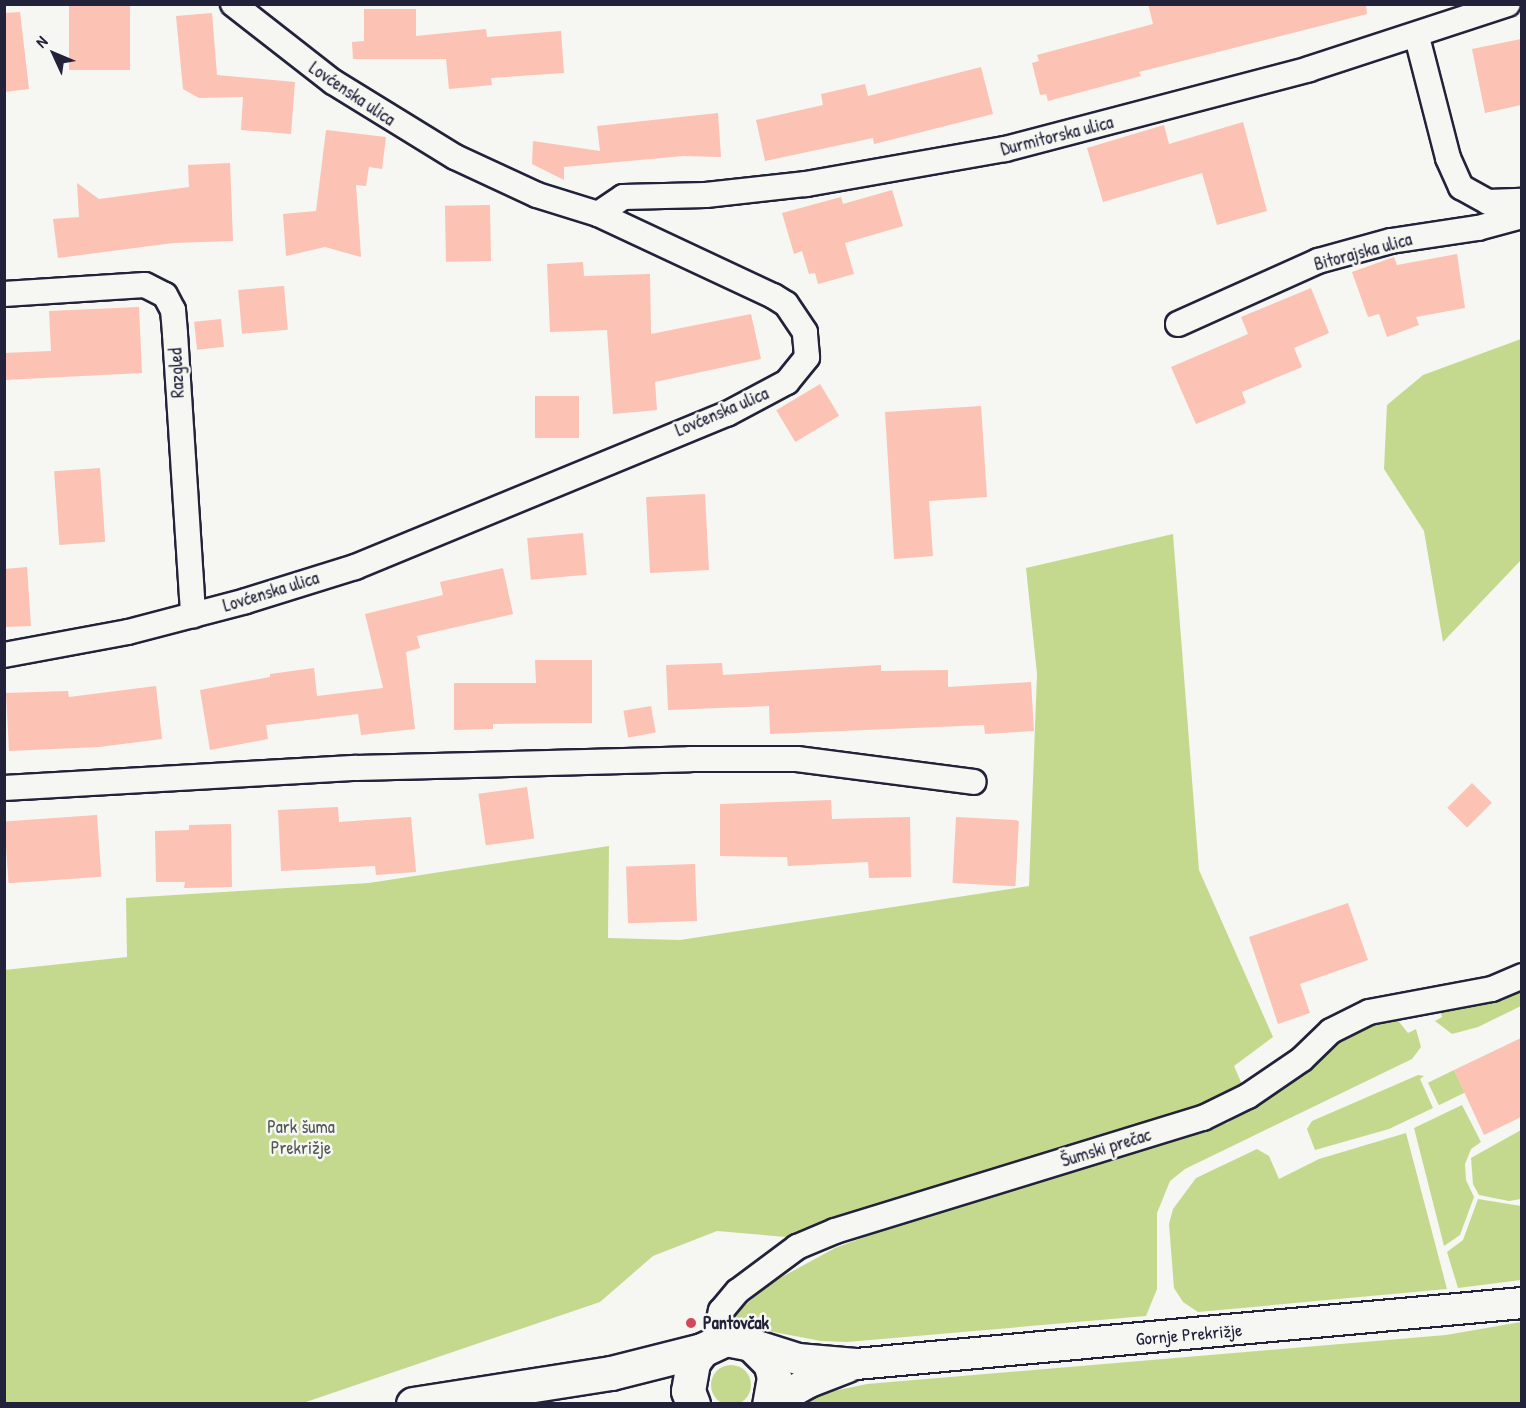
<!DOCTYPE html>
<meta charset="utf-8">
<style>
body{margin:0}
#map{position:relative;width:1526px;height:1408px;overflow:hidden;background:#f6f6f2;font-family:"Patrick Hand",sans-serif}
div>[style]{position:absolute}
.green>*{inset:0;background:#c5d98e;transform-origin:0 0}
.round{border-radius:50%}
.building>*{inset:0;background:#fcc2b3;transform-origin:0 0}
.roads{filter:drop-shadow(2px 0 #22223b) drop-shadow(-2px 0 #22223b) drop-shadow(0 2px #22223b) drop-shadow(0 -2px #22223b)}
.minor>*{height:24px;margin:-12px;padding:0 12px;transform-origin:12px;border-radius:12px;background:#f6f6f2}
.tertiary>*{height:30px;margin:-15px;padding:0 15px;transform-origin:15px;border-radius:15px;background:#f6f6f2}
.secondary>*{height:33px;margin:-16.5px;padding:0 16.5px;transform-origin:16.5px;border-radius:16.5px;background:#f6f6f2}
.dots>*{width:16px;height:16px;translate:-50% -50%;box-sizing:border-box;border:3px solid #f6f6f2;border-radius:50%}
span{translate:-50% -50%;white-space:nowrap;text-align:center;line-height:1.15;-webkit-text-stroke:5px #f6f6f2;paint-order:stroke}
.street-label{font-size:18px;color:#22223b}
.park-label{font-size:18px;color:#535954}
.poi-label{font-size:18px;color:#22223b;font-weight:700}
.left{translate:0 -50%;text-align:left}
.frame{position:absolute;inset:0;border:6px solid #22223b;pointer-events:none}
.north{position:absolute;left:24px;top:24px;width:60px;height:60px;-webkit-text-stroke:4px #f6f6f2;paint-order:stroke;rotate:314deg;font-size:16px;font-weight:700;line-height:24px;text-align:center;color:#22223b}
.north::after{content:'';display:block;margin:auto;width:21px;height:27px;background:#22223b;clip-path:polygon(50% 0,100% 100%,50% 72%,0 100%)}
</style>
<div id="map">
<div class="green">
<i style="clip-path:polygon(1521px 339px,1521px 560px,1443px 642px,1424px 531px,1384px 469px,1387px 405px,1423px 375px)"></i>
<i style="clip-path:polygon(1173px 534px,1199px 870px,1273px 1037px,1234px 1066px,1244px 1089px,1135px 1133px,798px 1238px,717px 1231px,653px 1256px,600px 1302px,303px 1403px,5px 1403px,4px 970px,127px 957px,126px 898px,369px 883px,609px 846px,608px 938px,680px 940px,1029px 886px,1037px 674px,1026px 568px)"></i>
<i style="clip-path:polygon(1521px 983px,1521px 1006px,1478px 1027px,1452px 1034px,1435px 1021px,1442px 1017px,1438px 1005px)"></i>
<i style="clip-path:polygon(1396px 1018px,1408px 1033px,1416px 1029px,1421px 1047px,1412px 1059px,1185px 1169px,1170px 1181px,1157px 1213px,1157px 1289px,1146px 1316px,847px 1342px,821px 1341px,737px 1325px,734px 1315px,771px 1283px,835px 1248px,932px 1212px,1228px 1123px,1340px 1037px,1358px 1026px)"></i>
<i style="left:1454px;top:1070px;width:25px;height:29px;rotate:64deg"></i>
<i style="clip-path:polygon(1418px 1075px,1424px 1076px,1420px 1079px,1433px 1108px,1389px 1129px,1315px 1150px,1307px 1129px,1312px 1121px)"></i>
<i style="clip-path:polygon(1462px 1105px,1481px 1142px,1471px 1149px,1465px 1164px,1466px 1180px,1474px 1197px,1460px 1235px,1444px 1246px,1414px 1128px)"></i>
<i style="clip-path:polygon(1521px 1130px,1521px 1199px,1509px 1201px,1479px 1195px,1473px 1184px,1471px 1158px)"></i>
<i style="clip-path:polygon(1406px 1133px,1447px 1289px,1198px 1312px,1183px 1302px,1174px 1288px,1169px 1224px,1173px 1209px,1196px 1178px,1257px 1149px,1269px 1156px,1279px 1179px,1319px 1159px)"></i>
<i style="clip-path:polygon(1478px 1199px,1521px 1206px,1521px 1280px,1458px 1288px,1447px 1252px,1463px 1240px)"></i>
<i style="clip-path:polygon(1521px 1322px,1521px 1403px,809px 1403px,819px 1394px,867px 1384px,1446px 1335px)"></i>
<i class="round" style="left:711px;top:1365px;width:40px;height:40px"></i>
</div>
<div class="building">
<i style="left:69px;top:4px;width:61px;height:66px"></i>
<i style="clip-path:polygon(1148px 4px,1366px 4px,1367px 14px,1139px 72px,1141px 76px,1048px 101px,1046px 94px,1040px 95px,1032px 63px,1039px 61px,1037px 55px,1153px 24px)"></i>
<i style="clip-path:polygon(364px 9px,416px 9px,416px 36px,486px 29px,487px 37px,561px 31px,564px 73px,491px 78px,492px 85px,449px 89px,446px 59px,353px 59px,352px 42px,364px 41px)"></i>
<i style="clip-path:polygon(20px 12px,29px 89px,4px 92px,4px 13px)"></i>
<i style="clip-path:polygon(212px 13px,217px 75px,295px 82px,291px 134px,241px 130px,243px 97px,199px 98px,183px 89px,176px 16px)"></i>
<i style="clip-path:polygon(1521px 39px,1521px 105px,1485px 113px,1472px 49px)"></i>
<i style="clip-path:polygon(981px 67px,993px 114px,874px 144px,873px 138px,765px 161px,756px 120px,823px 105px,821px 94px,865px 84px,868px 96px)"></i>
<i style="clip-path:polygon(718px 113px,721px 157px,683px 156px,564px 167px,564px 180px,532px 164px,533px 141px,600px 151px,597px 126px)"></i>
<i style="clip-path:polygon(1243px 122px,1267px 211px,1217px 225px,1202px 173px,1103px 202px,1087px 148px,1164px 125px,1169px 144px)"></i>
<i style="clip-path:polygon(326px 130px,386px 137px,382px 169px,369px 167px,366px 186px,356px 185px,361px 257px,325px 247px,286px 256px,283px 214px,316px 211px)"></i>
<i style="clip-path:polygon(230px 163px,233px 241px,173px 243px,58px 258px,53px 219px,79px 217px,77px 183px,99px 199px,189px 187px,188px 165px)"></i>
<i style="clip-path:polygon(892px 190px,903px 226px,845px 243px,854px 274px,818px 284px,815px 273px,809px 274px,802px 251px,794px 254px,782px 213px,841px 197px,843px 204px)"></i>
<i style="left:490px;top:205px;width:56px;height:45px;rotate:89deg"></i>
<i style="clip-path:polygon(1457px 254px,1465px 308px,1416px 317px,1419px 325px,1387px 337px,1379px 314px,1368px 317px,1352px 272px,1394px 257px,1397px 265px)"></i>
<i style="clip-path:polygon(583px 262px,584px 276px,650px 274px,651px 334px,751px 314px,761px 359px,655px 382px,657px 410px,613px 414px,607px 330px,550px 332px,547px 264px)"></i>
<i style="left:284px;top:286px;width:44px;height:46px;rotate:85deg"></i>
<i style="clip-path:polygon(1311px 288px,1329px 333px,1294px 348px,1302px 367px,1242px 392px,1246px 403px,1196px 424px,1171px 367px,1248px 334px,1241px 317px)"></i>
<i style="clip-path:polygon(139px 307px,142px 373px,4px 380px,4px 353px,51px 351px,49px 311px)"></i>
<i style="left:221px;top:319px;width:28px;height:27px;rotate:84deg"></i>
<i style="left:820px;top:384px;width:37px;height:51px;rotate:59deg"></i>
<i style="left:535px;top:396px;width:44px;height:42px"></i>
<i style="clip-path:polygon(981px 406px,987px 497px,929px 501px,933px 556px,894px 559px,885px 412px)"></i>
<i style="left:100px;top:468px;width:74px;height:46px;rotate:86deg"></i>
<i style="left:705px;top:494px;width:76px;height:59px;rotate:87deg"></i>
<i style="left:583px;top:533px;width:42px;height:56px;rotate:85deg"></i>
<i style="clip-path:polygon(27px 567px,31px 626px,4px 627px,4px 569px)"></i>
<i style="clip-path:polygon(503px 568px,513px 614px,417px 636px,420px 648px,406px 652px,415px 729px,361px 735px,358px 714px,266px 725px,268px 739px,210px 750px,200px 690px,270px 677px,270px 674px,314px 668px,317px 696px,383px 688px,365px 614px,443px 595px,440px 582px)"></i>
<i style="clip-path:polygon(535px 660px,592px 660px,592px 723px,493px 724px,493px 729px,454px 730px,454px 683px,536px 683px)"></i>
<i style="clip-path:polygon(722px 663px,723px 675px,881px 665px,881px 671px,948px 670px,948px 687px,1031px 682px,1034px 731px,985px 734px,984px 725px,770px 734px,769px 706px,668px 710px,666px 665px)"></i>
<i style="clip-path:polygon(156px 686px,162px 739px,99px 747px,9px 751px,6px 693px,68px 691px,69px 697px)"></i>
<i style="left:651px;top:706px;width:27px;height:28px;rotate:80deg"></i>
<i style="left:1472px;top:783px;width:28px;height:35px;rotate:45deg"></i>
<i style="left:527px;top:787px;width:52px;height:49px;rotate:82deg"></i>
<i style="clip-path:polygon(831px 800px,832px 819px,910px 817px,911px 877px,869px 878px,868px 862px,788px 866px,787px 857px,720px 856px,720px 804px)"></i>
<i style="clip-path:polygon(338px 807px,339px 822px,411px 817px,416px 872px,376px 875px,375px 866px,281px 871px,278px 810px)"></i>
<i style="left:97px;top:815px;width:62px;height:93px;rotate:86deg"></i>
<i style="left:956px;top:817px;width:63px;height:66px;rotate:3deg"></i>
<i style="clip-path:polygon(231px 824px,232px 887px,184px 888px,185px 882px,156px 882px,155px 831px,189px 830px,189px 825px)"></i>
<i style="left:695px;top:864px;width:57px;height:69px;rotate:88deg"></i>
<i style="clip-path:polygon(1348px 903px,1368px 960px,1300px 984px,1310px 1013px,1278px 1024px,1249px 937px)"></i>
<i style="clip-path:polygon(1521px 1038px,1521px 1117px,1484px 1135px,1454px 1070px)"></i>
</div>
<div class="roads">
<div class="minor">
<i style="left:1417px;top:37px;width:125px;rotate:75.6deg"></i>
<i style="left:1448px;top:158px;width:32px;rotate:66deg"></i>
<i style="left:1461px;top:187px;width:31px;rotate:29deg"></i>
<i style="left:1488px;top:202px;width:34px;rotate:-2deg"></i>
<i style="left:598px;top:214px;width:30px;rotate:-34deg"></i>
<i style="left:623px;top:197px;width:83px;rotate:-1.4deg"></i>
<i style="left:706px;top:195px;width:101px;rotate:-6.3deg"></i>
<i style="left:806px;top:184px;width:202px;rotate:-10deg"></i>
<i style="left:1005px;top:149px;width:314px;rotate:-14.7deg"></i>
<i style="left:1309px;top:69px;width:209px;rotate:-18.1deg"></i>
<i style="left:4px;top:294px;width:141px;rotate:-3.7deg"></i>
<i style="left:145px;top:285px;width:22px;rotate:27deg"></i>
<i style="left:165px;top:295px;width:17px;rotate:62deg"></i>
<i style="left:173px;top:310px;width:24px;rotate:85deg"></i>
<i style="left:175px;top:334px;width:282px;rotate:86.3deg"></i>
<i style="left:1178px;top:324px;width:154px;rotate:-24.2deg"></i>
<i style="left:1318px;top:261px;width:76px;rotate:-15.3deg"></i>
<i style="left:1391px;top:241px;width:88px;rotate:-8.5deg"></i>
<i style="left:1478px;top:228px;width:46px;rotate:-15.3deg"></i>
<i style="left:4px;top:655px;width:126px;rotate:-10.5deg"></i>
<i style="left:128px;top:632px;width:122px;rotate:-14.7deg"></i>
<i style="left:246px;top:601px;width:114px;rotate:-17.3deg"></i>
<i style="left:355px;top:567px;width:402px;rotate:-22.4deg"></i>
<i style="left:727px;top:414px;width:68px;rotate:-28.1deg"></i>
<i style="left:787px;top:382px;width:32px;rotate:-51deg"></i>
<i style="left:807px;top:357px;width:25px;rotate:-95deg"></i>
<i style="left:805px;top:332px;width:34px;rotate:-124deg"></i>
<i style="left:786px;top:304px;width:15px;rotate:-148deg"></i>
<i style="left:773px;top:296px;width:193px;rotate:-154.9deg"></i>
<i style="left:598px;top:214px;width:64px;rotate:-162.7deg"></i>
<i style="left:537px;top:195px;width:90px;rotate:-155.1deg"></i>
<i style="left:455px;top:157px;width:143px;rotate:-148.4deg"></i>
<i style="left:333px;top:82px;width:127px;rotate:-142deg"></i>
<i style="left:4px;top:788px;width:353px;rotate:-3.3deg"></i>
<i style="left:356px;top:768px;width:334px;rotate:-1.5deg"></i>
<i style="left:690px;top:759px;width:107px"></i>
<i style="left:797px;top:759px;width:178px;rotate:7.4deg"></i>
<i style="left:714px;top:1343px;width:33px;rotate:-78deg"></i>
<i style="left:721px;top:1311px;width:26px;rotate:-50deg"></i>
<i style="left:738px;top:1291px;width:74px;rotate:-36.7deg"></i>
<i style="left:797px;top:1247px;width:41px;rotate:-22.8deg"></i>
<i style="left:835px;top:1231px;width:385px;rotate:-17.1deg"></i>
<i style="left:1203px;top:1118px;width:50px;rotate:-26.1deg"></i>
<i style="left:1248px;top:1096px;width:65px;rotate:-34.4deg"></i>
<i style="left:1302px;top:1059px;width:40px;rotate:-44deg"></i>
<i style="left:1331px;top:1031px;width:42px;rotate:-26.6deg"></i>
<i style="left:1369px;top:1012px;width:125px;rotate:-10.6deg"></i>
<i style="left:1492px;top:989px;width:33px;rotate:-23deg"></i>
</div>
<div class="tertiary">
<i style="left:751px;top:1344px;width:49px;rotate:17.7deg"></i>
<i style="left:798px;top:1359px;width:58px;rotate:4.9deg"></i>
<i style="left:856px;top:1364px;width:669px;rotate:-5.23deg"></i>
<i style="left:770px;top:1404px;width:45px;rotate:-29.4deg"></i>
<i style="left:809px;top:1382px;width:42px;rotate:-21deg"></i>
</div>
<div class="secondary">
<i style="left:413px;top:1404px;width:200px;rotate:-8.9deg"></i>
<i style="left:611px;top:1373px;width:94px;rotate:-14.2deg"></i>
<i style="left:693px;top:1404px;width:14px;rotate:-111deg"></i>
<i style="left:688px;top:1391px;width:29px;rotate:-80deg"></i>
<i style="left:693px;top:1362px;width:15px;rotate:-53deg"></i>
<i style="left:702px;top:1350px;width:26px;rotate:-25deg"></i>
<i style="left:726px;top:1339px;width:25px;rotate:11deg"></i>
<i style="left:751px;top:1344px;width:27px;rotate:45deg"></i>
<i style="left:770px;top:1363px;width:15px;rotate:74deg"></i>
<i style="left:774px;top:1377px;width:27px;rotate:100deg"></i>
</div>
</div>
<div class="dots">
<i style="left:691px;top:1323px;background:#d1495b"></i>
</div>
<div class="street-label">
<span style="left:352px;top:94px;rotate:34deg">Lovćenska ulica</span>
<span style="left:1057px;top:136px;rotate:-14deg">Durmitorska ulica</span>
<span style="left:1363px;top:252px;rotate:-15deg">Bitorajska ulica</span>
<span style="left:177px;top:373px;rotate:-93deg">Razgled</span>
<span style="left:722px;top:412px;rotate:-23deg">Lovćenska ulica</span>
<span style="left:271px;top:592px;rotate:-17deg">Lovćenska ulica</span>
<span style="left:1106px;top:1148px;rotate:-17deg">Šumski prečac</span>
<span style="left:1189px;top:1335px;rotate:-5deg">Gornje Prekrižje</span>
</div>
<div class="park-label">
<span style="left:301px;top:1138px">Park šuma<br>Prekrižje</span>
</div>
<div class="poi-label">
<span class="left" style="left:703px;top:1323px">Pantovčak</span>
</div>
<div class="frame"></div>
<div class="north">N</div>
</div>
